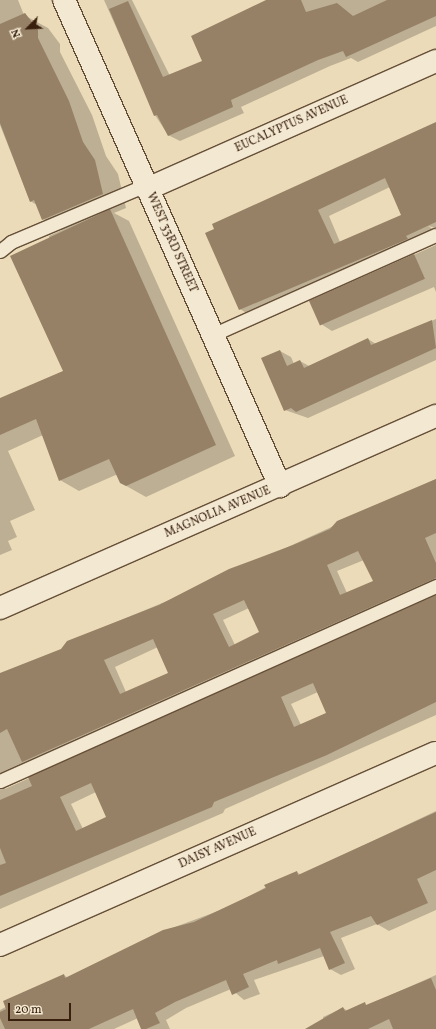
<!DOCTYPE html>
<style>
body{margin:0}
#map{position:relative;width:436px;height:1029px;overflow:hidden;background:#ecdbb8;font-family:Vollkorn,serif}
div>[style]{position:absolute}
.shadow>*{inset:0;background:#0003}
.building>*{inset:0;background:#968166;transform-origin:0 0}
.roads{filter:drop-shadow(1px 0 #664f38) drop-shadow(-1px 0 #664f38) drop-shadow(0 1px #664f38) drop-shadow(0 -1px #664f38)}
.lane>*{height:13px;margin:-6.5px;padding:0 6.5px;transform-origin:6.5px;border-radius:6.5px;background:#f3e8d1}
.street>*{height:22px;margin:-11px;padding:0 11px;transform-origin:11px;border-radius:11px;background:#f3e8d1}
.secondary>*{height:22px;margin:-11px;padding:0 11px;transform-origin:11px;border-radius:11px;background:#f3e8d1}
span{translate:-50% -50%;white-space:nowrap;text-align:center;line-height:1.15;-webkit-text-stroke:3.5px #f3e8d1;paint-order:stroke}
.street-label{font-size:12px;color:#39200e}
.north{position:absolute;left:8px;top:8px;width:40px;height:40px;-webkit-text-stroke:3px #f3e8d1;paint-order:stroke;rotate:246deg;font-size:11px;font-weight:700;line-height:16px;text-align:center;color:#39200e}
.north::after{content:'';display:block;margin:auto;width:14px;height:18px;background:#39200e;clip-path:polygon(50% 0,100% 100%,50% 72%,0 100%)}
.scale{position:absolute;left:8px;top:1003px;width:63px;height:18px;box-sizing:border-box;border:2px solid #39200e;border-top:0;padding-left:5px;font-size:12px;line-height:14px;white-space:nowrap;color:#39200e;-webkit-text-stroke:3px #f3e8d1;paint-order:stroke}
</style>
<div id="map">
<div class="shadow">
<i style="clip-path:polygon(0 0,18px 0,24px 15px,48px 28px,60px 44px,60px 52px,92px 115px,106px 156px,118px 174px,126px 208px,114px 213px,129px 221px,235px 456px,146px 497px,121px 483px,118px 474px,79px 491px,60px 480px,43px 435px,8px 451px,35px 510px,10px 521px,17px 537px,8px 541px,12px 550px,0 555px,0 399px,64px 372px,49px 236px,62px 230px,43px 219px,37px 205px,30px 201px,0 125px)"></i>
<i style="clip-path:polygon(104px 0,132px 0,170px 76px,204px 61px,269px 0,436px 0,436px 26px,358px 62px,351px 58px,330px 66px,241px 107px,244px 113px,180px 141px,168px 135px,155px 115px)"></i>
<i style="clip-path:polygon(evenodd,436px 124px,436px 228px,428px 226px,436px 231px,251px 316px,240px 309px,213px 224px,436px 124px,390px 187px,403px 215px,340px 242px,329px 216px,390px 187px)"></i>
<i style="clip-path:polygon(436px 245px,436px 292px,434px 287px,332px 331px,321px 324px,310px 301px)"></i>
<i style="clip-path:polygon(436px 319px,436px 360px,308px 418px,285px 410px,280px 351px,291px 357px,294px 364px,300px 361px,309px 366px,368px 339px,376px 344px)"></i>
<i style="clip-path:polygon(evenodd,436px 479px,436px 588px,8px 780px,5px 789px,436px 596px,436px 715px,225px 809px,223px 813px,0 909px,0 674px,62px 650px,68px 642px,196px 589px,436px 479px,364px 560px,375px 581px,347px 593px,337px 571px,364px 560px,436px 479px,249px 608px,260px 633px,235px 645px,223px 620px,249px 608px,436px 479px,158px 647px,169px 673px,126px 692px,115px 667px,158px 647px,436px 479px,318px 692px,327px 713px,301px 725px,291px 704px,318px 692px,436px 479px,96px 792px,107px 818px,83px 829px,71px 804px,96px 792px)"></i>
<i style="clip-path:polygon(436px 811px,436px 910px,389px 931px,377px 924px,341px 938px,355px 969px,341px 975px,330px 969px,324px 956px,254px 980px,260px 994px,244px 1000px,231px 989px,186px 1008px,166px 1020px,170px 1029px,142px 1029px,138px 1018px,114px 1029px,0 1029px,0 1010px,64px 975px,68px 978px,164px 931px,229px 907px,281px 879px,297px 872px,301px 875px)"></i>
<i style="clip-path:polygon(436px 975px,436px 1029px,312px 1029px,325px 1023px,323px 1017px,343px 1008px,348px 1011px,368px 1005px)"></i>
</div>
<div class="building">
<i style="clip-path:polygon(266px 0,301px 0,306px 12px,337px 3px,353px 16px,387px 0,436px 0,436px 16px,346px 57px,343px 51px,318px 60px,231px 100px,233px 107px,168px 136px,157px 115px,154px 116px,109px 9px,128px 1px,163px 77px,202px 61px,191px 36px)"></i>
<i style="clip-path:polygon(25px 13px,38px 30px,38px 38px,69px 101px,83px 142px,95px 160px,103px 194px,42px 220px,34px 200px,30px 202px,0 123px,0 24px)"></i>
<i style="clip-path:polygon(evenodd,436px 122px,436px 222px,406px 236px,408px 239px,239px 310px,205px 233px,214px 229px,212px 224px,436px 122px,385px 178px,401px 215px,334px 244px,318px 210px,385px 178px)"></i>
<i style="clip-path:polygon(110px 209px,216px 445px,126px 486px,120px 483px,109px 459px,59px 481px,36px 419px,0 435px,0 398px,63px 371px,10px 256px)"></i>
<i style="left:414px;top:254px;width:27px;height:115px;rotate:66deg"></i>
<i style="clip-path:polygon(432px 320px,436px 348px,296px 412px,291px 408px,284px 411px,261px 358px,280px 350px,287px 366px,300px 360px,304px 368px,368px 338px,371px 345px)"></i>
<i style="clip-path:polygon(evenodd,436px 479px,436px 533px,425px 538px,436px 563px,436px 578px,22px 762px,7px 729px,0 733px,0 673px,61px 649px,67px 641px,159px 605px,229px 569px,293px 545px,330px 529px,337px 521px,436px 479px,358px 551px,373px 581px,340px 595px,327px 565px,358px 551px,436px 479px,244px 600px,259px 632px,229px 647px,213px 614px,244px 600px,436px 479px,153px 639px,168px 673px,120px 694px,104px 660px,153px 639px)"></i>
<i style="clip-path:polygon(evenodd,436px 595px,436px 702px,327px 755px,214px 802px,212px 807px,0 896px,0 865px,6px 863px,0 848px,0 800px,32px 786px,28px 777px,436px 595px,313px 683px,326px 713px,294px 727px,281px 697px,313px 683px,436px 595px,91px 783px,106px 817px,76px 831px,60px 797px,91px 783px)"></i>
<i style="clip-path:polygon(436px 812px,436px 870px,417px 879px,428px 903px,377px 925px,371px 916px,330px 932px,345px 963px,329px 970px,320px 948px,278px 964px,277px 960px,243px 974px,249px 987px,232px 995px,226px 980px,175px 1002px,155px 1013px,160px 1023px,146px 1029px,141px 1029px,133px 1009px,89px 1029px,5px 1029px,0 1018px,0 1012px,6px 1009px,3px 1001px,64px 974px,65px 978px,163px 930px,194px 922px,266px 888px,264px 885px,297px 871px,298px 875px)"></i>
<i style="clip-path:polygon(431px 978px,436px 990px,436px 1029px,393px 1029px,389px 1019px,368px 1029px,305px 1029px,343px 1007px,345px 1011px,365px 1002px,366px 1005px)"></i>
</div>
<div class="roads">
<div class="lane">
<i style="left:0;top:251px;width:14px;rotate:-39deg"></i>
<i style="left:11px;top:242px;width:147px;rotate:-22.9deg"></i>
<i style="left:212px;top:335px;width:245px;rotate:-24.1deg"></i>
<i style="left:0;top:781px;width:478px;rotate:-24.1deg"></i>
</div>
<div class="street">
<i style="left:64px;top:0;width:532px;rotate:66.04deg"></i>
<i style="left:147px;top:189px;width:316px;rotate:-23.9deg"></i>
<i style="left:0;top:945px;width:476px;rotate:-23.8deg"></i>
</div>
<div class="secondary">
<i style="left:0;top:608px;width:476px;rotate:-23.8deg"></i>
</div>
</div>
<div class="street-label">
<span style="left:292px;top:125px;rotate:-24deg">EUCALYPTUS AVENUE</span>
<span style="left:171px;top:243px;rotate:66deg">WEST 33RD STREET</span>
<span style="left:218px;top:513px;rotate:-23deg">MAGNOLIA AVENUE</span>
<span style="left:218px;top:849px;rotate:-24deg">DAISY AVENUE</span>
</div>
<div class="north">N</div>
<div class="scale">20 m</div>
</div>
